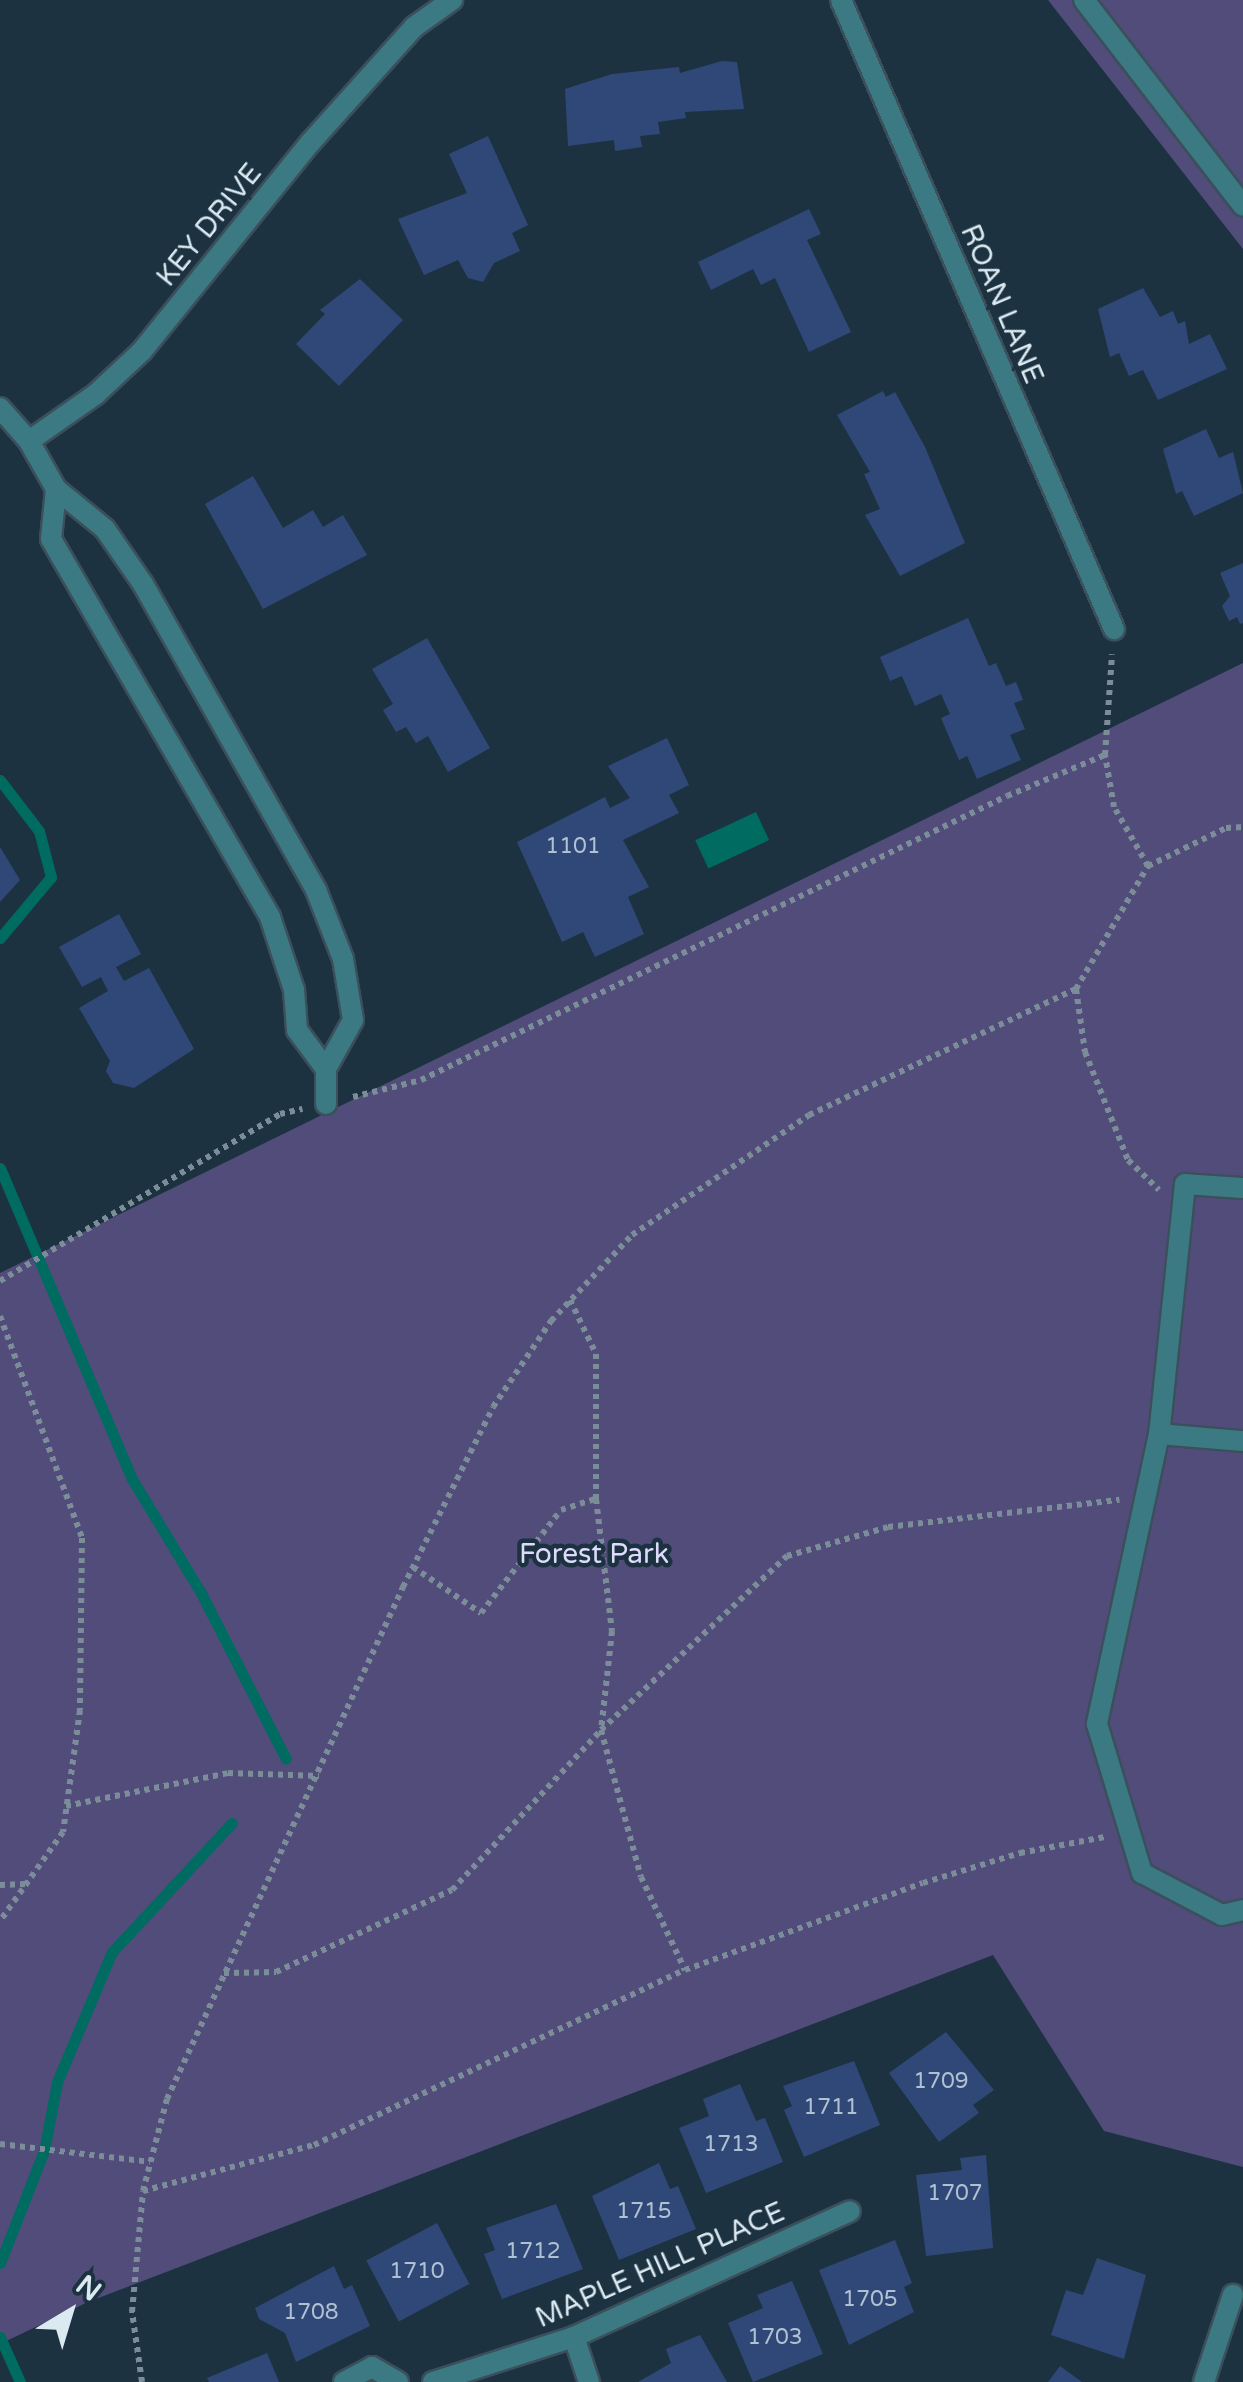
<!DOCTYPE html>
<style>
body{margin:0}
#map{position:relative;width:1243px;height:2382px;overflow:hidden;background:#1c3240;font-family:"Varela Round",sans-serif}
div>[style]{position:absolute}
.green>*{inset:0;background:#524c7b}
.water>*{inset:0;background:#006b60;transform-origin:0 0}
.stream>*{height:11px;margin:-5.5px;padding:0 5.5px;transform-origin:5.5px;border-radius:5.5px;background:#006b60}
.building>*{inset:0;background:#304877;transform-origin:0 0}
.path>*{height:6px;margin-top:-3px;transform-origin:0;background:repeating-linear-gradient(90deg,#7b8d98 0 5px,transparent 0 10px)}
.roads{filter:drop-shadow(2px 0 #3b4f5c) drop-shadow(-2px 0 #3b4f5c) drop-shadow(0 2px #3b4f5c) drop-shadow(0 -2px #3b4f5c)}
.lane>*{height:20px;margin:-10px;padding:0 10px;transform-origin:10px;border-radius:10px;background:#3c7a83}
.street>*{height:20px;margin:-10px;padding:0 10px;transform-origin:10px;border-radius:10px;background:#3c7a83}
span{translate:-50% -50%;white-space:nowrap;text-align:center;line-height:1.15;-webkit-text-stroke:9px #1c3240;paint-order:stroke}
.number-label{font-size:22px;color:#b0c1d2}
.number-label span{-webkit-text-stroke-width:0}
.street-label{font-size:28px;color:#dbe9f1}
.park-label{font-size:28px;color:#dddafc}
.north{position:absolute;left:20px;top:2262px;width:100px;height:100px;-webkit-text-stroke:8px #1c3240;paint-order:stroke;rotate:38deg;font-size:28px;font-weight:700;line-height:40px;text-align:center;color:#dbe9f1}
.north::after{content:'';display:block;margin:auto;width:35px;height:45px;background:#dbe9f1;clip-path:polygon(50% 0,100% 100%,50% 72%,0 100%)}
</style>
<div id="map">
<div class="green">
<i style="clip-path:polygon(1048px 0,1243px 0,1243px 249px)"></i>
<i style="clip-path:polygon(1243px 663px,1243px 2167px,1104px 2131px,993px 1955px,88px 2302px,0 2344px,0 1273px)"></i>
</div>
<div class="water">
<i style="left:756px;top:812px;width:31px;height:67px;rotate:65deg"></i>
</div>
<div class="stream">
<i style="left:0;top:780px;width:64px;rotate:52.6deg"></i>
<i style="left:39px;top:831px;width:48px;rotate:75.4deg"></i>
<i style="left:51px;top:877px;width:80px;rotate:129.9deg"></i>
<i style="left:0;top:1168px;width:338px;rotate:67deg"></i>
<i style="left:132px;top:1479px;width:133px;rotate:58.8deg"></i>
<i style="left:201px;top:1593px;width:186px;rotate:62.9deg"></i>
<i style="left:0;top:2263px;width:120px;rotate:-68.6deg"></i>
<i style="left:44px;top:2151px;width:70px;rotate:-79.3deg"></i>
<i style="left:57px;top:2082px;width:141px;rotate:-67.1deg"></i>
<i style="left:112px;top:1952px;width:176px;rotate:-47.1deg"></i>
<i style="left:0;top:2337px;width:49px;rotate:66deg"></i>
</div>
<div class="building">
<i style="clip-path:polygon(722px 61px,737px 62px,744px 109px,685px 112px,686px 118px,658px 122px,660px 134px,640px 136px,642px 147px,615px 151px,614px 140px,568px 146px,565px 89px,612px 74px,679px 67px,680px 73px)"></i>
<i style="clip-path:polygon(488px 136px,528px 225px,512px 233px,520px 251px,494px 263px,483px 282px,468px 278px,458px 260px,424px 275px,398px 219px,467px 193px,449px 154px)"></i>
<i style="clip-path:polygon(809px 209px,821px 234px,807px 240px,851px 332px,809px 352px,775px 278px,761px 285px,753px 269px,711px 290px,698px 262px)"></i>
<i style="clip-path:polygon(360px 279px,403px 320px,339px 386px,296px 344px,325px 314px,320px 310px)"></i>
<i style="clip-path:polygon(1143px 288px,1160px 317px,1173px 311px,1178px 324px,1185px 321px,1189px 344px,1210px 334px,1227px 369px,1158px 400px,1143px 370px,1129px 376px,1119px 353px,1110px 357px,1098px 309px)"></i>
<i style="clip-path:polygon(883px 391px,886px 397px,895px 392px,925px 447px,965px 543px,900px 576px,865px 515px,880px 509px,864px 474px,870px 472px,837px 415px)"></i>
<i style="clip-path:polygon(1206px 429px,1219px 458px,1233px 452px,1243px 493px,1194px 516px,1182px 491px,1176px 494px,1163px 449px)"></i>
<i style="clip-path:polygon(253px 476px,283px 528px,313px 510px,323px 527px,343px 515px,367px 555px,263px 609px,205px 504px)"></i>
<i style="clip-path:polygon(1243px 563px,1243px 623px,1240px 624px,1237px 617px,1229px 621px,1222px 606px,1230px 596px,1220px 573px)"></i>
<i style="clip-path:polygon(968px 618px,989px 666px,996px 663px,1006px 686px,1016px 682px,1023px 700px,1014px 703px,1025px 729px,1010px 735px,1021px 760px,977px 779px,967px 756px,959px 760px,941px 718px,950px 714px,941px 694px,915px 706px,902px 676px,890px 681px,880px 657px)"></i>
<i style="clip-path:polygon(427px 638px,490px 748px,448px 772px,428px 736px,416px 743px,406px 727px,396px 732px,383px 710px,393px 704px,372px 669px)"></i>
<i style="clip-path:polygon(667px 738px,689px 785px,669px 795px,679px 813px,623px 840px,649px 887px,628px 897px,644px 934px,595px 957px,583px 932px,562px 942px,517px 842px,605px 797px,610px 808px,630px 798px,608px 766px)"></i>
<i style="clip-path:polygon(0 847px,20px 880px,0 902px)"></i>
<i style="clip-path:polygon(119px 914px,141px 954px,116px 967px,124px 981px,149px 968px,194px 1049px,134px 1088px,113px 1083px,106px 1071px,110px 1061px,79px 1008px,108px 991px,101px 977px,82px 987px,59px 947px)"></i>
<i style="clip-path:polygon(946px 2032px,994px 2090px,973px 2105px,979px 2113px,939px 2142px,889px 2073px)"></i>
<i style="clip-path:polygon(854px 2061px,880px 2125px,804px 2157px,784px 2110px,792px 2106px,783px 2086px)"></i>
<i style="clip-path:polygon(740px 2084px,756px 2121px,765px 2118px,783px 2162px,706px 2193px,679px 2128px,709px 2116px,703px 2099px)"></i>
<i style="clip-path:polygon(986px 2155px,993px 2248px,926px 2256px,916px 2175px,962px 2170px,960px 2158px)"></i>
<i style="clip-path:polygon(659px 2163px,670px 2189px,678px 2186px,696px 2229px,619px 2260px,592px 2196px)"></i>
<i style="clip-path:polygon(556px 2204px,583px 2269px,502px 2299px,484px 2254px,495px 2250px,486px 2228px)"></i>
<i style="left:437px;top:2223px;width:69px;height:80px;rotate:62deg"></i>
<i style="clip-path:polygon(895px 2240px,912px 2283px,904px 2287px,914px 2312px,849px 2345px,819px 2270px)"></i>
<i style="clip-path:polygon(1097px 2258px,1146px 2275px,1124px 2359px,1051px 2335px,1066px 2290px,1083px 2295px)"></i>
<i style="clip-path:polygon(334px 2266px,344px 2289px,352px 2285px,370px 2326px,296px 2362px,285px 2333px,259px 2319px,255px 2308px)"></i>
<i style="clip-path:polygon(792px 2281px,823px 2354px,753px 2382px,728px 2323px,763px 2308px,757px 2295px)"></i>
<i style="clip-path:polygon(700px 2335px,727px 2382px,638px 2382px,671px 2363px,666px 2349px)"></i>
<i style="clip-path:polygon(267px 2353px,279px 2382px,209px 2382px,207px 2378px)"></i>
<i style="clip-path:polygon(1060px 2366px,1082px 2382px,1048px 2382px)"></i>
</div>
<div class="path">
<i style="left:1148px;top:866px;width:87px;rotate:-26deg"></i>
<i style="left:1226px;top:828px;width:17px;rotate:-3deg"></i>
<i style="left:1076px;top:989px;width:64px;rotate:81.9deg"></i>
<i style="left:1085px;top:1052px;width:116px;rotate:68.3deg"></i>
<i style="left:1128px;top:1160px;width:43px;rotate:44.1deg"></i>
<i style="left:353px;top:1097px;width:70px;rotate:-14deg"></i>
<i style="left:421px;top:1080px;width:651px;rotate:-25.86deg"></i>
<i style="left:1007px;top:796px;width:106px;rotate:-22.7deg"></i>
<i style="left:0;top:1281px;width:326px;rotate:-30.8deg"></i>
<i style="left:280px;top:1114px;width:23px;rotate:-13deg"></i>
<i style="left:570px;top:1300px;width:60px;rotate:64.3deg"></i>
<i style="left:596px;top:1354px;width:145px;rotate:90deg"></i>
<i style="left:596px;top:1499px;width:133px;rotate:83.1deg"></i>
<i style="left:612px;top:1631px;width:100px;rotate:96.3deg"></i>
<i style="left:601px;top:1730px;width:152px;rotate:74.8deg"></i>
<i style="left:641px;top:1877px;width:103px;rotate:64.7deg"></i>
<i style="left:0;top:1316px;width:237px;rotate:69.7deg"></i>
<i style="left:82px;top:1538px;width:172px;rotate:90.7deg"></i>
<i style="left:80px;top:1710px;width:123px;rotate:97.9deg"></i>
<i style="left:63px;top:1832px;width:109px;rotate:125.3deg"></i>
<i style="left:413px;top:1567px;width:82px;rotate:34.1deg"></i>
<i style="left:481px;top:1613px;width:130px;rotate:-52.2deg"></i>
<i style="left:561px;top:1510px;width:36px;rotate:-18deg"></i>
<i style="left:66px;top:1806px;width:165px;rotate:-11.5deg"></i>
<i style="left:228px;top:1773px;width:91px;rotate:1.9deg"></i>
<i style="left:0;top:1885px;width:26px;rotate:-2deg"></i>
<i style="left:224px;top:1973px;width:52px;rotate:-1.1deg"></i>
<i style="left:276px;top:1972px;width:194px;rotate:-25deg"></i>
<i style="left:452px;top:1890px;width:219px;rotate:-47deg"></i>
<i style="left:601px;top:1730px;width:255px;rotate:-43.1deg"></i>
<i style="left:787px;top:1556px;width:105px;rotate:-16deg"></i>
<i style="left:888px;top:1527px;width:233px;rotate:-6.7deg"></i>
<i style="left:0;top:2144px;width:151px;rotate:6.8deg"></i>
<i style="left:143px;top:2191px;width:177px;rotate:-15.1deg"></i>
<i style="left:314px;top:2145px;width:410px;rotate:-25.3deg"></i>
<i style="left:685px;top:1970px;width:253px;rotate:-20.1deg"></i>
<i style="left:923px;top:1883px;width:102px;rotate:-17.2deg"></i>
<i style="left:1020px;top:1853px;width:86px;rotate:-10.7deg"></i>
<i style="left:142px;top:2382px;width:71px;rotate:-98.1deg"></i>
<i style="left:132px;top:2312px;width:121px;rotate:-84.8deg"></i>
<i style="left:143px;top:2191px;width:95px;rotate:-75.4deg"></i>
<i style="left:167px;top:2099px;width:564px;rotate:-65.25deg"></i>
<i style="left:403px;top:1587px;width:201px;rotate:-63.4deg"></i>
<i style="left:493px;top:1407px;width:104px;rotate:-56deg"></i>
<i style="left:551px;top:1321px;width:118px;rotate:-46.7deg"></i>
<i style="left:632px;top:1235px;width:214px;rotate:-34.1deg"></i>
<i style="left:809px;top:1115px;width:295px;rotate:-25.3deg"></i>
<i style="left:1076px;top:989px;width:143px;rotate:-59.7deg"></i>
<i style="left:1148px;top:866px;width:68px;rotate:-120deg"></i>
<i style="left:1114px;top:807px;width:53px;rotate:-99.8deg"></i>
<i style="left:1105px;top:755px;width:101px;rotate:-86deg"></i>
</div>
<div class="roads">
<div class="lane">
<i style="left:1084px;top:0;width:260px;rotate:52.3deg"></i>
<i style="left:1243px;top:1188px;width:58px;rotate:-176.1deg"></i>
<i style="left:1185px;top:1184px;width:251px;rotate:95.9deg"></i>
<i style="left:1159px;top:1434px;width:297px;rotate:102.1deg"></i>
<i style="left:1097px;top:1724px;width:156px;rotate:73.2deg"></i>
<i style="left:1142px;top:1873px;width:90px;rotate:27.7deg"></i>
<i style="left:1222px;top:1915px;width:22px;rotate:-13deg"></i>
<i style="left:1159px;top:1434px;width:84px;rotate:4.8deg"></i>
</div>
<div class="street">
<i style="left:841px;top:0;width:686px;rotate:66.54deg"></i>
<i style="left:0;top:408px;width:44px;rotate:48.7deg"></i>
<i style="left:29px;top:441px;width:55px;rotate:60.6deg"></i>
<i style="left:56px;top:489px;width:63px;rotate:39.2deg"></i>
<i style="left:105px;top:529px;width:67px;rotate:55.4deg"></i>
<i style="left:143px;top:584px;width:352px;rotate:60.5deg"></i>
<i style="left:316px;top:890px;width:74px;rotate:68.6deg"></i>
<i style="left:343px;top:959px;width:62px;rotate:80.7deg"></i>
<i style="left:353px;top:1020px;width:56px;rotate:118.9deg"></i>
<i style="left:326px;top:1069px;width:35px;rotate:90deg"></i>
<i style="left:29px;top:441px;width:82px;rotate:-35deg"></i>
<i style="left:96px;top:394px;width:63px;rotate:-43.1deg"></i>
<i style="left:142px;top:351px;width:267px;rotate:-51.1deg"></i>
<i style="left:310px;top:143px;width:156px;rotate:-48.1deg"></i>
<i style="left:414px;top:27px;width:47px;rotate:-35.4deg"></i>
<i style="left:56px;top:489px;width:50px;rotate:95.7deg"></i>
<i style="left:51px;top:539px;width:437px;rotate:59.9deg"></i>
<i style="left:270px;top:917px;width:77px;rotate:71.8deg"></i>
<i style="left:294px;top:990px;width:40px;rotate:85.7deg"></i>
<i style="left:297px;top:1030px;width:49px;rotate:53.4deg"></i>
<i style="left:574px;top:2337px;width:47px;rotate:71.6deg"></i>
<i style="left:344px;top:2382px;width:32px;rotate:-28deg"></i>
<i style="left:372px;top:2367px;width:30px;rotate:30deg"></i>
<i style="left:433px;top:2382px;width:148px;rotate:-17.7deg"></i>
<i style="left:574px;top:2337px;width:303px;rotate:-24.5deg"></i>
<i style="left:1204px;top:2382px;width:92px;rotate:-71.6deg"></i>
</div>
</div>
<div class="number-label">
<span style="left:573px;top:847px">1101</span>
<span style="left:941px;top:2082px">1709</span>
<span style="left:831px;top:2108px">1711</span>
<span style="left:731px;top:2145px">1713</span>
<span style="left:955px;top:2194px">1707</span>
<span style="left:644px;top:2212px">1715</span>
<span style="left:533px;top:2252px">1712</span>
<span style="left:417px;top:2272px">1710</span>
<span style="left:870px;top:2300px">1705</span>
<span style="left:311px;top:2313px">1708</span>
<span style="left:775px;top:2338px">1703</span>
</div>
<div class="street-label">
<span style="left:209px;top:225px;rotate:-51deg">KEY DRIVE</span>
<span style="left:1002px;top:304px;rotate:67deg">ROAN LANE</span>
<span style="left:660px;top:2265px;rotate:-24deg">MAPLE HILL PLACE</span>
</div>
<div class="park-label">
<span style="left:594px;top:1554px">Forest Park</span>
</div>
<div class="north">N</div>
</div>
